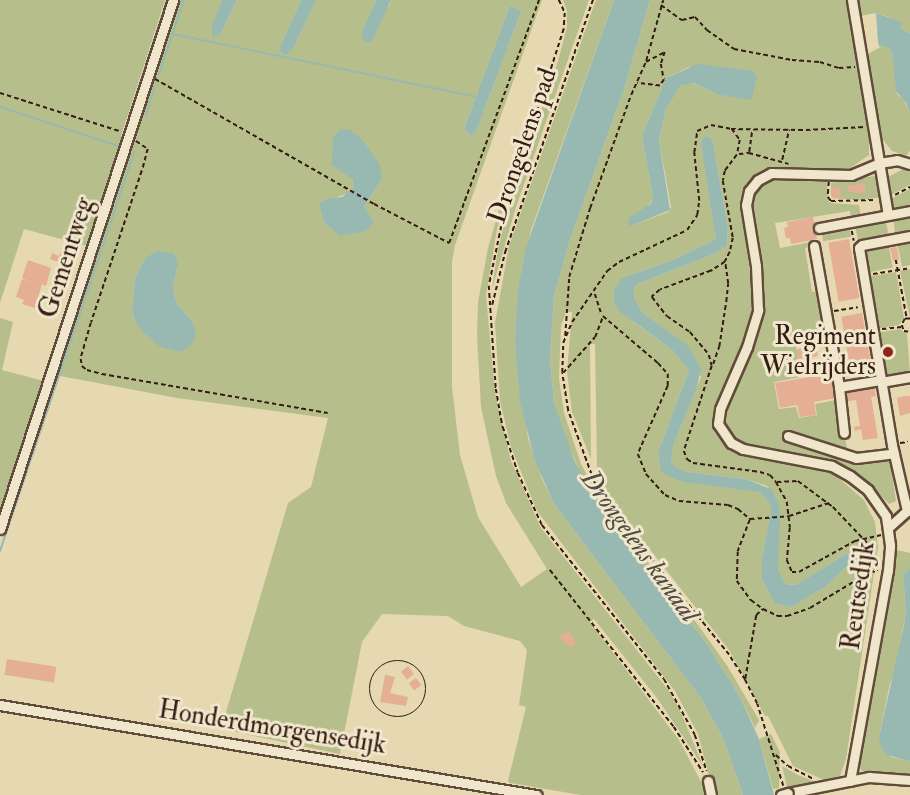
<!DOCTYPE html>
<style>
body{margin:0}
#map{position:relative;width:910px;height:795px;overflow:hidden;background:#e6d8b1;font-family:"IM FELL Double Pica",serif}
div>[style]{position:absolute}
.green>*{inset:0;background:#b6be8b;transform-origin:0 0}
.water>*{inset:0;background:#97b9b2}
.stream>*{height:2px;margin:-1px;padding:0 1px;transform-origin:1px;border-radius:1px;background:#97b9b2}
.building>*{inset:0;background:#e5af95;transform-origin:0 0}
.path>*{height:1.5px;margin-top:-0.75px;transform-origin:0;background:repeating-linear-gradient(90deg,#351c13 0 4.5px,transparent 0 7.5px)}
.path>.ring{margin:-0.75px;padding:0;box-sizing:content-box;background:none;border:1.5px solid #351c13;border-radius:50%}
.roads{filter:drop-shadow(2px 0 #614b3a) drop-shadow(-2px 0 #614b3a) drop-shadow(0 2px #614b3a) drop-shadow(0 -2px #614b3a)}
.minor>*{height:9px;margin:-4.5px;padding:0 4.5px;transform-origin:4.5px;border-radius:4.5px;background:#efe6cc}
.bridges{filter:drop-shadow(2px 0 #614b3a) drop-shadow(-2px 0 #614b3a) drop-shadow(0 2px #614b3a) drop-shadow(0 -2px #614b3a)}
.minor-bridge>*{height:9px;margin:-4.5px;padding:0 4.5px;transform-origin:4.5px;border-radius:4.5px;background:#efe6cc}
.dots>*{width:16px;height:16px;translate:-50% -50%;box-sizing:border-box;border:3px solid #efe6cc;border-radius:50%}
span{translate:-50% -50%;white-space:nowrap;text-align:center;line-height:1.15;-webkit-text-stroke:6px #efe6cc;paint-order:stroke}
.street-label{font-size:26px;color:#351c13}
.poi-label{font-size:26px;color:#351c13}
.right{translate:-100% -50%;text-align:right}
.water-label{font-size:27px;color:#524b43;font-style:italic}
</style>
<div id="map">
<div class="green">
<i style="clip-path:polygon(0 0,165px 0,121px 136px,124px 137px,87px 246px,24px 229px,0 303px)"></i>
<i style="clip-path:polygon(evenodd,177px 0,222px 0,211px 27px,221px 33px,237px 0,301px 0,282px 42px,293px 49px,316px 0,376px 0,362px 31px,389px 6px,391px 0,542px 0,455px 245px,452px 262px,452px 387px,460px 455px,478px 517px,521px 587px,547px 569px,506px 503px,496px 476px,481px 407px,477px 335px,478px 302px,488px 248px,504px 193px,517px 164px,497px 229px,486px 295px,495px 393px,511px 461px,541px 528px,669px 691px,679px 708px,704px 768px,657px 698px,594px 619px,590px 622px,679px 740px,708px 795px,581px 795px,510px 783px,506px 779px,508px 781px,526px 707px,519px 705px,527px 650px,520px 641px,464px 626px,448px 616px,382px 614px,362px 642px,340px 754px,221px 729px,288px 503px,311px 487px,328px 418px,177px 398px,55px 375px,177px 0,510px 5px,521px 12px,476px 132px,470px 135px,464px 129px,510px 5px,177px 0,352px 179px,382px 179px,364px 207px,367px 214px,319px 203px,349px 193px,354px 188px,352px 179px,177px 0,145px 259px,178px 265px,173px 286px,175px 297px,178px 305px,192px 321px,135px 321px,132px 309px,135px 277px,145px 259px)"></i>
<i style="clip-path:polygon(563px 0,589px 0,516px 207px,492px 289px,498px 249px,512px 196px,558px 61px,567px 27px,567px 10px)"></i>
<i style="clip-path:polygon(596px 0,614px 0,531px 230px,522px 268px,515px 340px,528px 438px,542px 479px,554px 504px,701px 698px,723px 738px,743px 795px,714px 795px,698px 734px,675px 691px,537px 511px,511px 447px,500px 401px,495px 323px,509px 246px)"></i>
<i style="clip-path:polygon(evenodd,650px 0,850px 0,869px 126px,869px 155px,849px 169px,767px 171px,743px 188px,740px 202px,753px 293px,751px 318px,748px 331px,718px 398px,713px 426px,723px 443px,738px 453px,815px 467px,835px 475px,864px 500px,875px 522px,878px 547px,846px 759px,840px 776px,824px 780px,793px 766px,768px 716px,765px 716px,729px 650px,600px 486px,597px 468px,595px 344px,590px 344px,591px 459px,572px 412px,567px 372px,572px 312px,566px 312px,561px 326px,559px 378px,564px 413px,581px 464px,611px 518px,683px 604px,728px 667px,759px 720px,755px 728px,740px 697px,705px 641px,607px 520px,590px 494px,562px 432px,554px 403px,550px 358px,554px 296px,569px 243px,624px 89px,650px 0,689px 67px,717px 94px,692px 83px,680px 86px,674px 93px,666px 109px,659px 140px,671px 207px,668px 212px,631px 226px,653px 199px,642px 136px,666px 78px,689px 67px,650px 0,710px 137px,713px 142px,728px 228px,727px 246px,714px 254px,640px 283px,634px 287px,634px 298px,643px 313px,671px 334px,701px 377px,673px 446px,671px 461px,674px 466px,686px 472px,746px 479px,767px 486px,778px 502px,778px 569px,785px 584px,796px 585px,857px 547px,861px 546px,866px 555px,845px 568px,825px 587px,791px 607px,775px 604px,762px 580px,762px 557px,771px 510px,771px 505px,760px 492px,660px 469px,658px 452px,689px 370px,672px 350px,632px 321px,622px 278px,673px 260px,716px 239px,710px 137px)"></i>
<i style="clip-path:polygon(857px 0,910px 0,910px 33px,901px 29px,889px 17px,876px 13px,860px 16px)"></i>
<i style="clip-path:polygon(882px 46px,889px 47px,892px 52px,897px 94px,903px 99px,910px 113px,910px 151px,906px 156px,892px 151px,880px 136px,868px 54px)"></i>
<i style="clip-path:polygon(907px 167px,910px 168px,910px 185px,889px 196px,888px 177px)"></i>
<i style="clip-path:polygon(874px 176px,879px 179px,883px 197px,859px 200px,833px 198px,831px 196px,831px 183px)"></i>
<i style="clip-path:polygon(777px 178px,827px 181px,828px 200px,831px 203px,859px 205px,861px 217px,851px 219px,850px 211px,775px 223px,780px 248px,811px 242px,812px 246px,805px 248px,812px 292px,819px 291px,824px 319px,817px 321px,821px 343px,796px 347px,801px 377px,774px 382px,779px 409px,796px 407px,799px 418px,817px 415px,815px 404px,837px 400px,848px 452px,889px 455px,896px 501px,889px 504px,872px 486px,848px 467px,832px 460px,739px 443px,726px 428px,723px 416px,756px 338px,763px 309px,752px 214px,753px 196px,762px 184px)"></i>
<i style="clip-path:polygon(910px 189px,910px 207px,893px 209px,891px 207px,889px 200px)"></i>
<i style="clip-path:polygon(910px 214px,910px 230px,895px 233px,893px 217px)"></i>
<i style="left:885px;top:218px;width:19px;height:31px;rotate:78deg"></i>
<i style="left:849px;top:225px;width:12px;height:28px;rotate:81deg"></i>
<i style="clip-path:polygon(910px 239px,910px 265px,902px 267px,897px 241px)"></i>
<i style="left:888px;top:243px;width:25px;height:27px;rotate:79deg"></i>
<i style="clip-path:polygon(910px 269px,910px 317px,900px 271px)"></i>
<i style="clip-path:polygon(896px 272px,904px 318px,899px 325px,875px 329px,866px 277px)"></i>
<i style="clip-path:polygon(0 318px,13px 322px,2px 370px,44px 381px,0 514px)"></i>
<i style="clip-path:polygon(900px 329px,907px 334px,910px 373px,885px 379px,876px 333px)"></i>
<i style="clip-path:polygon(897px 550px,910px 553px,910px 568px,903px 575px,906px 612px,894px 676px,890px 683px,879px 737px,891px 757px,910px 761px,910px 774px,862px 771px,859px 766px)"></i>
<i style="clip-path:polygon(771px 734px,780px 752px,779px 788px,773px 789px,759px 739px)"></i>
<i style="clip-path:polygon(782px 766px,798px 775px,815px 782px,787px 787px)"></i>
</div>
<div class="water">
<i style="clip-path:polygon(222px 0,237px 0,221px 33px,213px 38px,211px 27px)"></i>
<i style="clip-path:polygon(301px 0,316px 0,293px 49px,285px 55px,280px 51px,282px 42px)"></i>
<i style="clip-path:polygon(376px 0,391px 0,372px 41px,366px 43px,362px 38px,362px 31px)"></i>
<i style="clip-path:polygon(614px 0,650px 0,624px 89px,569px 243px,554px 296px,550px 358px,554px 403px,574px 460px,607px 520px,705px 641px,740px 697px,759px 739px,774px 795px,743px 795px,723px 738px,701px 698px,554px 504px,535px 461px,520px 402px,515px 340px,518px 290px,526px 247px)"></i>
<i style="clip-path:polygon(510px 5px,521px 12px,476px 132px,471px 136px,464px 129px)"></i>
<i style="clip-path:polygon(876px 13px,902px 22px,901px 29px,910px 33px,910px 113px,906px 103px,896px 91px,892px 52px,888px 47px,879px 46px,878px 42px)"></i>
<i style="clip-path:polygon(698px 64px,753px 71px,757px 76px,752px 98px,749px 100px,717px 94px,693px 83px,680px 86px,666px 109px,659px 140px,670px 210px,631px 226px,628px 224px,629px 218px,650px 204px,653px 199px,642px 136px,666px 78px)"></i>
<i style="clip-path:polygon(341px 129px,350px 130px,362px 139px,380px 165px,382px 179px,364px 207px,374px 222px,366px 231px,340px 236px,324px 222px,319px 203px,329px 198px,342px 197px,354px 188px,352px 179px,332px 165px,333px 138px)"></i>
<i style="clip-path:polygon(704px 137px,710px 137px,713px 142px,728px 228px,727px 246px,714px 254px,640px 283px,634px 287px,634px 298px,643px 313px,688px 346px,701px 368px,697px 387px,673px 446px,671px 461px,674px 466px,686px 472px,746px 479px,771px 489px,778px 502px,780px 512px,778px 569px,785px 584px,796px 585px,857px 547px,865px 546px,868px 550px,867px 555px,845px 568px,825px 587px,791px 607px,775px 604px,762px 580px,762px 557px,771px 510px,771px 505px,760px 492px,684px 482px,666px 475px,660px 469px,658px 452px,689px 370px,672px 350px,619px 311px,614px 301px,614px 290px,622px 278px,673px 260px,716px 239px,701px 143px)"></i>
<i style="clip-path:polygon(156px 251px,174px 253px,178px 265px,173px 286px,175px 297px,178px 305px,192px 321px,196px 333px,192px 344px,181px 352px,160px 347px,142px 331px,135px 321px,132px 309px,135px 277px,145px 259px)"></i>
<i style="clip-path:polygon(910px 568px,910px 761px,886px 755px,880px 744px,879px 737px,903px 630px,906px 612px,903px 575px)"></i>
</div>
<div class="stream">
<i style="left:173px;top:34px;width:309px;rotate:11.7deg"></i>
<i style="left:159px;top:74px;width:78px;rotate:-71.3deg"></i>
<i style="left:0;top:107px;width:124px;rotate:18.3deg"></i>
<i style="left:146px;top:115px;width:30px;rotate:-73deg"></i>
<i style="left:128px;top:121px;width:127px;rotate:-72.1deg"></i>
<i style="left:0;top:551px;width:421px;rotate:-71.4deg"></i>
</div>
<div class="building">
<i style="clip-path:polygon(865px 183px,865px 193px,848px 192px,847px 186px)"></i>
<i style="left:840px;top:187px;width:11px;height:8px;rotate:85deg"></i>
<i style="clip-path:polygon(813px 217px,817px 239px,791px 244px,790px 238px,786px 238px,784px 228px,788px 227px,787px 222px)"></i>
<i style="left:849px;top:239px;width:60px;height:21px;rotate:80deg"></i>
<i style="clip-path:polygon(62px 247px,71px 250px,66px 265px,50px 259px,52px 253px,59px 256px)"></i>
<i style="clip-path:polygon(897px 247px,899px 260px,893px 261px,890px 248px)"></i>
<i style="clip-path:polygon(28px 260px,51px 268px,46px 286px,42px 284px,35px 308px,22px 304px,24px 300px,16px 297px,22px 279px,30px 282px,22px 278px)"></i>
<i style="left:862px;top:313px;width:60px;height:21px;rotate:80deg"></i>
<i style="left:816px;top:345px;width:11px;height:7px;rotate:80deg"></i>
<i style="left:803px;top:348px;width:10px;height:7px;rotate:79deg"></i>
<i style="clip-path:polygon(831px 373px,836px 398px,814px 402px,816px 415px,800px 417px,797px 405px,780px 408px,775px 383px)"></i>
<i style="clip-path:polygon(874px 385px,876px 396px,871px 397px,878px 438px,863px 440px,861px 429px,855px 431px,854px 427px,860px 426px,856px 400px,844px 402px,842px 391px)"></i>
<i style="clip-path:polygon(904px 396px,910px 396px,910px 413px,900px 416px,897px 398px)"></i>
<i style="clip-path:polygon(568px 631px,576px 643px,570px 647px,559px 637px)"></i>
<i style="left:7px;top:659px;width:50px;height:16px;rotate:9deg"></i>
<i style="left:408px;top:666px;width:10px;height:9px;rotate:53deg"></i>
<i style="clip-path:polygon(385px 675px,395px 677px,390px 693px,408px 697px,406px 706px,380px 702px)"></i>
<i style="left:416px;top:678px;width:9px;height:9px;rotate:54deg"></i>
</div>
<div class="path">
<i style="left:559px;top:0;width:14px;rotate:65deg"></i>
<i style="left:565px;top:13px;width:16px;rotate:94deg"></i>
<i style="left:564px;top:29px;width:200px;rotate:107.8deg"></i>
<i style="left:503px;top:219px;width:68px;rotate:101.8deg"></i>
<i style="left:489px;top:286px;width:103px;rotate:86.1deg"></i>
<i style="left:496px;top:389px;width:39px;rotate:80deg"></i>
<i style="left:503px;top:427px;width:48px;rotate:71.9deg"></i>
<i style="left:518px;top:473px;width:57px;rotate:65.2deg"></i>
<i style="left:542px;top:525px;width:196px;rotate:51.6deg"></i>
<i style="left:664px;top:679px;width:64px;rotate:61deg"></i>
<i style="left:695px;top:735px;width:38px;rotate:72deg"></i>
<i style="left:661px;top:5px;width:26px;rotate:36deg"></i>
<i style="left:682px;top:20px;width:13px;rotate:-13deg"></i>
<i style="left:695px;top:17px;width:18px;rotate:47deg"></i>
<i style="left:707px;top:30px;width:33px;rotate:35deg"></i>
<i style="left:734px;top:49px;width:59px;rotate:10.7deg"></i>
<i style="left:792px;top:60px;width:28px;rotate:4deg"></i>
<i style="left:820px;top:62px;width:20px;rotate:18deg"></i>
<i style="left:839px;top:68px;width:16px;rotate:-4deg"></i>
<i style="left:646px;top:61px;width:63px;rotate:-74.4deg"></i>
<i style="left:155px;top:79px;width:252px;rotate:29.7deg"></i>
<i style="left:374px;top:204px;width:85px;rotate:27.5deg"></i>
<i style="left:449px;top:243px;width:259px;rotate:-69.7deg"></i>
<i style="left:0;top:93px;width:125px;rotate:17.7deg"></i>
<i style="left:732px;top:129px;width:14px;rotate:54deg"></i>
<i style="left:740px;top:140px;width:15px;rotate:101deg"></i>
<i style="left:737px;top:155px;width:20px;rotate:127deg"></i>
<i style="left:725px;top:171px;width:10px;rotate:101deg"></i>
<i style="left:723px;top:181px;width:58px;rotate:80deg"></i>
<i style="left:733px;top:238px;width:14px;rotate:102deg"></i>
<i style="left:730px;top:252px;width:11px;rotate:117deg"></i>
<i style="left:725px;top:262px;width:17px;rotate:147deg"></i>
<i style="left:711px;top:271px;width:54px;rotate:159.6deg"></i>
<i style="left:660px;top:290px;width:11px;rotate:139deg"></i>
<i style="left:652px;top:297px;width:24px;rotate:52deg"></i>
<i style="left:667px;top:316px;width:28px;rotate:35deg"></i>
<i style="left:690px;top:332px;width:30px;rotate:50deg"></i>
<i style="left:709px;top:355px;width:11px;rotate:75deg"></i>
<i style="left:712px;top:366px;width:89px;rotate:108.2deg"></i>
<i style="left:684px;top:451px;width:9px;rotate:69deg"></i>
<i style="left:687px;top:459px;width:7px;rotate:34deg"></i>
<i style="left:693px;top:463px;width:68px;rotate:7.7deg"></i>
<i style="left:760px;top:472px;width:10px;rotate:17deg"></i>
<i style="left:770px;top:475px;width:9px;rotate:49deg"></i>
<i style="left:776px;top:482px;width:23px;rotate:61deg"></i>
<i style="left:787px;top:502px;width:26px;rotate:83deg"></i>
<i style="left:790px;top:528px;width:32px;rotate:95deg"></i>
<i style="left:787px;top:560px;width:13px;rotate:67deg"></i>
<i style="left:792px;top:572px;width:7px"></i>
<i style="left:799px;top:572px;width:64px;rotate:-29deg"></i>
<i style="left:855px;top:541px;width:27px;rotate:-13deg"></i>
<i style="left:136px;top:141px;width:14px;rotate:34deg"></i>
<i style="left:148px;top:149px;width:23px;rotate:105deg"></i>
<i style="left:142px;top:171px;width:160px;rotate:108.5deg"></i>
<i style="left:91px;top:323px;width:37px;rotate:106deg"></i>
<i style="left:81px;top:359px;width:7px;rotate:82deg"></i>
<i style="left:82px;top:366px;width:6px;rotate:39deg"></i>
<i style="left:87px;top:370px;width:16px;rotate:15deg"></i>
<i style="left:102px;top:374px;width:229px;rotate:9.8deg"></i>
<i style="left:749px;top:152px;width:22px;rotate:-82deg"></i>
<i style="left:739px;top:154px;width:10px;rotate:-6deg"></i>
<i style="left:749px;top:153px;width:41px;rotate:15.4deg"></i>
<i style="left:782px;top:160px;width:31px;rotate:-77deg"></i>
<i style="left:829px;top:182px;width:15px;rotate:94deg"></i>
<i style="left:828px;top:197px;width:5px;rotate:53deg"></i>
<i style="left:831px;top:201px;width:45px;rotate:-1.3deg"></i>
<i style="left:895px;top:195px;width:17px;rotate:-28deg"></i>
<i style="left:852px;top:231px;width:10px;rotate:79deg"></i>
<i style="left:896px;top:260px;width:60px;rotate:79.4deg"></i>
<i style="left:873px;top:274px;width:37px;rotate:-9deg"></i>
<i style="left:595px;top:294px;width:22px;rotate:72deg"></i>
<i style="left:492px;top:305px;width:55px;rotate:-76.2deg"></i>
<i style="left:505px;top:252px;width:267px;rotate:-70.8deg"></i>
<i style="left:834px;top:311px;width:24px;rotate:-9deg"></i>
<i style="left:910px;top:319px;width:5px;rotate:180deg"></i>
<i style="left:905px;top:319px;width:7px;rotate:117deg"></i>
<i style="left:902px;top:325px;width:6px;rotate:72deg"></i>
<i style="left:904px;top:331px;width:6px;rotate:9deg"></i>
<i style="left:882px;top:329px;width:20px;rotate:-6deg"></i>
<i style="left:565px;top:336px;width:59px;rotate:-86.1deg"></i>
<i style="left:569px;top:277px;width:72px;rotate:-73.1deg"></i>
<i style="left:590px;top:208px;width:120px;rotate:-70.1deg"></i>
<i style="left:631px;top:95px;width:36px;rotate:-66deg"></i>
<i style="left:646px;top:62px;width:21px;rotate:-28deg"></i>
<i style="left:665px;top:52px;width:13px;rotate:108deg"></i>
<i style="left:661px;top:64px;width:16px;rotate:79deg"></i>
<i style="left:664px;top:80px;width:7px;rotate:124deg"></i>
<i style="left:660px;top:86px;width:23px;rotate:-173deg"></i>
<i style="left:713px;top:364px;width:18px;rotate:-71deg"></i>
<i style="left:719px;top:347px;width:46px;rotate:-81.2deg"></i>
<i style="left:726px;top:302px;width:18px;rotate:-84deg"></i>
<i style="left:728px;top:284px;width:21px;rotate:-98deg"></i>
<i style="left:563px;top:373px;width:48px;rotate:-48.4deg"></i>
<i style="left:595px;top:337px;width:22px;rotate:-69deg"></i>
<i style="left:603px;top:316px;width:72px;rotate:40.5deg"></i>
<i style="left:658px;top:363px;width:15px;rotate:48deg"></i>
<i style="left:668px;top:374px;width:12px;rotate:90deg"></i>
<i style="left:668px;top:386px;width:74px;rotate:113.8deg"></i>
<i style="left:638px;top:454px;width:22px;rotate:68deg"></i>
<i style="left:646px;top:474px;width:28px;rotate:48deg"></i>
<i style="left:665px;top:495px;width:15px;rotate:23deg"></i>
<i style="left:679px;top:501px;width:49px;rotate:4.7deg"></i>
<i style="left:728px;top:505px;width:11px;rotate:22deg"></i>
<i style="left:738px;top:509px;width:16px;rotate:40deg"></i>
<i style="left:750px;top:519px;width:39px;rotate:-4deg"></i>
<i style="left:789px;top:516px;width:42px;rotate:-18deg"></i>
<i style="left:900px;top:443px;width:8px;rotate:-7deg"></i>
<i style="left:777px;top:482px;width:21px;rotate:-3deg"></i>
<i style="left:798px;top:481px;width:44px;rotate:36.6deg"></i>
<i style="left:833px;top:507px;width:59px;rotate:46.4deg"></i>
<i style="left:874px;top:550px;width:20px;rotate:101deg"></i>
<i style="left:750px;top:520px;width:34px;rotate:111deg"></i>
<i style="left:738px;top:552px;width:29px;rotate:92deg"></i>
<i style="left:737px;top:581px;width:24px;rotate:54deg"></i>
<i style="left:751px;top:600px;width:15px;rotate:37deg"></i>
<i style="left:550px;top:570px;width:200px;rotate:51.7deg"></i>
<i style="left:674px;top:727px;width:54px;rotate:57.2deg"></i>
<i class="ring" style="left:370px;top:661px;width:54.5px;height:54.5px"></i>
<i style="left:745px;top:679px;width:65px;rotate:-80.2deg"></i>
<i style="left:756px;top:615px;width:9px;rotate:-41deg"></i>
<i style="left:763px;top:609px;width:17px;rotate:25deg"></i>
<i style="left:778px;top:616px;width:9px"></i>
<i style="left:787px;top:616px;width:24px;rotate:-19deg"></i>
<i style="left:810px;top:608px;width:70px;rotate:-31deg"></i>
<i style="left:870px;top:572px;width:8px;rotate:-7deg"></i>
<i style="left:776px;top:755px;width:16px;rotate:43deg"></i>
<i style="left:788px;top:766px;width:29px;rotate:27deg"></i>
<i style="left:783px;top:786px;width:86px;rotate:-107.6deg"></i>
<i style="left:757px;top:704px;width:27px;rotate:-117deg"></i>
<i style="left:745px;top:680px;width:30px;rotate:-123deg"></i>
<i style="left:729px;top:655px;width:173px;rotate:-129.1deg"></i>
<i style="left:620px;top:521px;width:47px;rotate:-123.7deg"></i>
<i style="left:594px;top:482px;width:76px;rotate:-110.1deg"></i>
<i style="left:568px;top:411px;width:38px;rotate:-99deg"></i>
<i style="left:562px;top:373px;width:30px;rotate:-88deg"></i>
<i style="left:563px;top:343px;width:23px;rotate:-67deg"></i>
<i style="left:572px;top:322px;width:62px;rotate:-55.5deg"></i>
<i style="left:607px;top:271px;width:15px;rotate:-37deg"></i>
<i style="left:619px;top:262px;width:75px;rotate:-25.2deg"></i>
<i style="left:687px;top:230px;width:18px;rotate:-56deg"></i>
<i style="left:697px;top:215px;width:14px;rotate:-82deg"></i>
<i style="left:699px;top:201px;width:48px;rotate:-95.9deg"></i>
<i style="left:694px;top:153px;width:22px;rotate:-82deg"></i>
<i style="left:697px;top:131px;width:15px;rotate:-23deg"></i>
<i style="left:711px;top:125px;width:20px;rotate:11deg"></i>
<i style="left:731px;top:129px;width:75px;rotate:0.8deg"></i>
<i style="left:806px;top:130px;width:59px;rotate:-2.9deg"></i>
</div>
<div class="roads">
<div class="minor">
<i style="left:852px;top:0;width:217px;rotate:80.5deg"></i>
<i style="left:819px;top:228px;width:93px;rotate:-10.6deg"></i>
<i style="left:814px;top:246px;width:143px;rotate:79.9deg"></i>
<i style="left:839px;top:387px;width:43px;rotate:-9.5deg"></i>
<i style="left:881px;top:382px;width:29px;rotate:-10deg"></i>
<i style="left:839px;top:387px;width:46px;rotate:83.8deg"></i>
<i style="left:788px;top:436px;width:71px;rotate:17.9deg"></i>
<i style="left:856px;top:458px;width:38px;rotate:-7deg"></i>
<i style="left:907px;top:511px;width:68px;rotate:-102.8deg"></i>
<i style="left:892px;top:445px;width:200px;rotate:-99.5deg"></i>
<i style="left:859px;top:248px;width:4px;rotate:-45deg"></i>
<i style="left:862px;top:245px;width:49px;rotate:-10.6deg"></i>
<i style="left:889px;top:527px;width:24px;rotate:-42deg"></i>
<i style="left:0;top:529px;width:557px;rotate:-71.89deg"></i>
<i style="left:0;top:705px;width:544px;rotate:9.53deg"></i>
<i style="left:708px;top:781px;width:14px;rotate:78deg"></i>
<i style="left:850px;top:781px;width:214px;rotate:-79.8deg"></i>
<i style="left:888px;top:570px;width:25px;rotate:-85deg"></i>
<i style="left:890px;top:545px;width:29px;rotate:-98deg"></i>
<i style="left:886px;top:516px;width:32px;rotate:-125deg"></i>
<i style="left:868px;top:490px;width:23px;rotate:-142deg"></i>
<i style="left:850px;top:476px;width:21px;rotate:-151deg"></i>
<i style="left:832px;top:466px;width:91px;rotate:-169.2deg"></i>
<i style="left:743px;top:449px;width:13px;rotate:-153deg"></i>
<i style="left:731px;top:443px;width:23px;rotate:-124deg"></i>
<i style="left:718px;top:424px;width:15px;rotate:-82deg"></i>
<i style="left:720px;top:409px;width:68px;rotate:-66.5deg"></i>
<i style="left:747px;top:347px;width:39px;rotate:-73deg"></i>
<i style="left:758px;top:310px;width:44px;rotate:-92.6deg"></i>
<i style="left:756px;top:266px;width:62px;rotate:-99.3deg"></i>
<i style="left:746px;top:205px;width:14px;rotate:-78deg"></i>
<i style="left:749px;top:191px;width:14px;rotate:-51deg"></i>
<i style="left:758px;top:180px;width:15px;rotate:-28deg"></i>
<i style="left:771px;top:173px;width:80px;rotate:1.4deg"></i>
<i style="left:851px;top:175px;width:30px;rotate:-23deg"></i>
<i style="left:879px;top:163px;width:18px;rotate:-9deg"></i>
<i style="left:897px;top:160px;width:14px;rotate:17deg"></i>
<i style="left:788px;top:793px;width:83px;rotate:-11.2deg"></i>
<i style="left:869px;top:777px;width:41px;rotate:4.2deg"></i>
</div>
</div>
<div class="bridges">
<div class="minor-bridge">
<i style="left:781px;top:795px;width:7px;rotate:-16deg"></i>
</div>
</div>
<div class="dots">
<i style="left:888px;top:352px;background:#8f2418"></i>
</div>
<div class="street-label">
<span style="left:523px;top:146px;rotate:-71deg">Drongelens pad</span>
<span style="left:67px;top:258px;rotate:-72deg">Gementweg</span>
<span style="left:859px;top:596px;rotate:-82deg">Reutsedijk</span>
<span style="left:272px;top:728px;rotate:9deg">Honderdmorgensedijk</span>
</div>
<div class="poi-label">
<span class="right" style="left:876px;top:352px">Regiment<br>Wielrijders</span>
</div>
<div class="water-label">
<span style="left:640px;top:546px;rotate:54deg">Drongelens kanaal</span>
</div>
</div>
